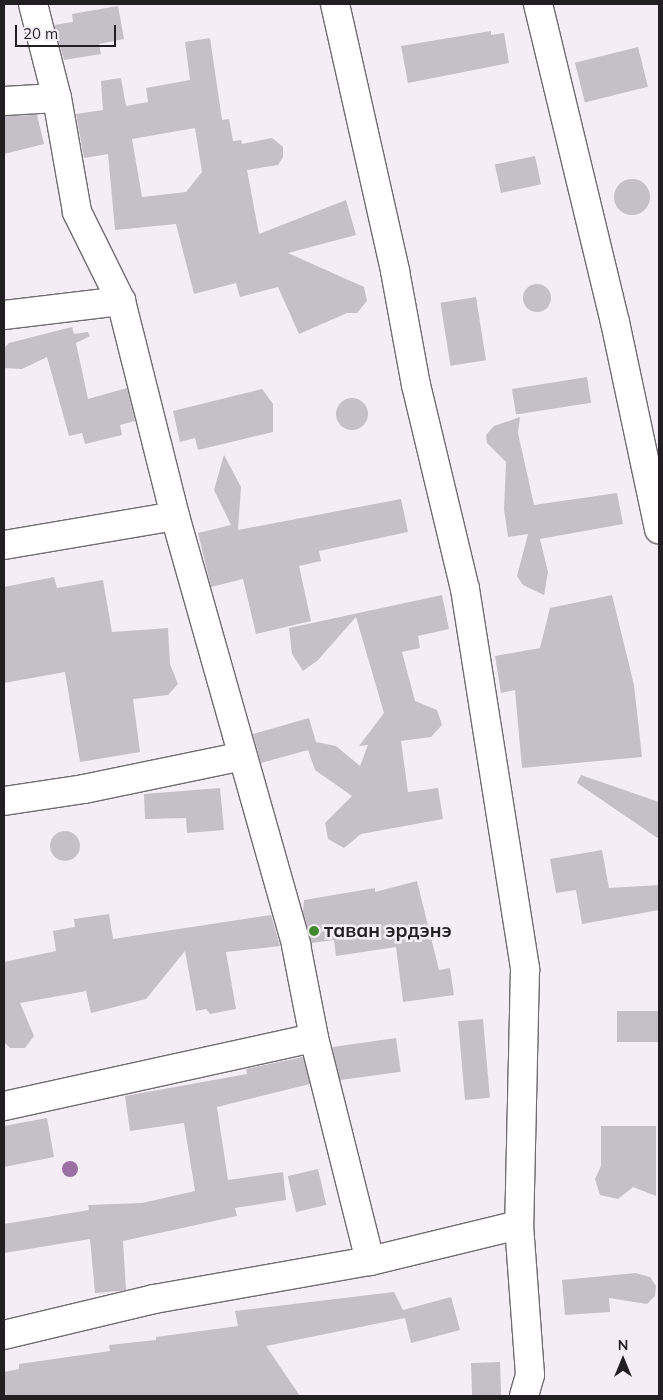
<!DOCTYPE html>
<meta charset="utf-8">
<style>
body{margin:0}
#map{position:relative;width:663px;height:1400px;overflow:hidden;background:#f4edf6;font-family:Mulish,sans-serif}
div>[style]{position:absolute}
.building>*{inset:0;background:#c5bfc7;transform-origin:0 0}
.round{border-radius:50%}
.roads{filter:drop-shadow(1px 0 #716b72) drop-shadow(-1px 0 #716b72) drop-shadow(0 1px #716b72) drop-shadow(0 -1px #716b72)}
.minor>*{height:28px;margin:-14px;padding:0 14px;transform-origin:14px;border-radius:14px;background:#fff}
.trees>*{width:16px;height:16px;margin:-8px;border-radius:50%;background:#9b71a4}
.dots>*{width:14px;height:14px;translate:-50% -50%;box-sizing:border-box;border:2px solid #f4edf6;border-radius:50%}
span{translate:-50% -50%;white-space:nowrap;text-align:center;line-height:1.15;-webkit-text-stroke:5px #f4edf6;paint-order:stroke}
.poi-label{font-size:19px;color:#221f22;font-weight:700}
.left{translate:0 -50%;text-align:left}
.frame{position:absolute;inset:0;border:5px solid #221f22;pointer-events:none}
.north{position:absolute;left:598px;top:1335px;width:50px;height:50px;-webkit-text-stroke:4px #f4edf6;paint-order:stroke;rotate:0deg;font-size:14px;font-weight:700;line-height:20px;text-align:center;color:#221f22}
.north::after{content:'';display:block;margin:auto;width:18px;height:22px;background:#221f22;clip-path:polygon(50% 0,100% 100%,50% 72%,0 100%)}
.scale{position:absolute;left:15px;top:25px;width:101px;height:22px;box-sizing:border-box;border:2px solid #221f22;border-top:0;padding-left:6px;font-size:15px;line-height:18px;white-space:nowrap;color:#221f22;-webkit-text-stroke:4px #f4edf6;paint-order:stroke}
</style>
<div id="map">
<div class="building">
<i style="clip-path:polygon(118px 6px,124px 39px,99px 44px,101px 54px,64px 60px,54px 25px,73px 22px,72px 14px)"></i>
<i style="clip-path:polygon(491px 31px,491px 35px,504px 33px,509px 63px,408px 83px,401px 46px)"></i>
<i style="clip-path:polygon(evenodd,210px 38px,222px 120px,229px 119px,233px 141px,241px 140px,242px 144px,272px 138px,283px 147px,283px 157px,278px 165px,247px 170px,259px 234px,346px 200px,356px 235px,288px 253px,364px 287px,367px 301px,357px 313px,347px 313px,299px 334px,278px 287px,240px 297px,236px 283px,194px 294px,176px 224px,115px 230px,108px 154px,84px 158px,76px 114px,103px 110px,101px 81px,121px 78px,126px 106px,148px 102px,146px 88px,190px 80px,185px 42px,210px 38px,195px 128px,202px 172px,186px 192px,142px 197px,132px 139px,195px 128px)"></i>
<i style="left:638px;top:47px;width:41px;height:65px;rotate:76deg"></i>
<i style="clip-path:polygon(37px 115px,44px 144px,4px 154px,4px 116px)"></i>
<i style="left:535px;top:156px;width:29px;height:41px;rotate:78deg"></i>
<i class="round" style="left:614px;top:179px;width:36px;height:36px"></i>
<i class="round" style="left:523px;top:284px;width:28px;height:28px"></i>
<i style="left:476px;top:297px;width:64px;height:36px;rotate:81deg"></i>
<i style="clip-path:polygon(72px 327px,74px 334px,88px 332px,90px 336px,76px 343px,88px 399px,127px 388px,135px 421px,120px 425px,122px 435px,85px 444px,82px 433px,69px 436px,47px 357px,22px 369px,4px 368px,4px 348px,9px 343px)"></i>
<i style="left:587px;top:377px;width:26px;height:76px;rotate:81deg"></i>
<i style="clip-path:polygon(262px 389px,273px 404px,273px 432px,198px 450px,195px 438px,180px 442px,173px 411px)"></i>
<i class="round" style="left:336px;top:398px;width:32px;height:32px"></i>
<i style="clip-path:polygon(520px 417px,518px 433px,534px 505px,617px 493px,623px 524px,540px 539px,548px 572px,544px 595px,523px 585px,517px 576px,528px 534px,508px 537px,504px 509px,506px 462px,487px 443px,486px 435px,494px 426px)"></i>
<i style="clip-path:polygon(224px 455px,241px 487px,238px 530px,401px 499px,408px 532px,319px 551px,321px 561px,299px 566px,311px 621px,256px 634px,243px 579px,211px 587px,198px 533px,231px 525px,214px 490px)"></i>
<i style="clip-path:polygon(54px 577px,57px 588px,103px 580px,112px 632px,168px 628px,170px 664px,178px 684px,168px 695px,133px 699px,140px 752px,80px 762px,65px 672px,4px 683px,4px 587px)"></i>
<i style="clip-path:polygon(442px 595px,449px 629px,418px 636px,420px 648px,402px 652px,415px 701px,437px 710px,442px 725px,431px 737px,401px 741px,408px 792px,438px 788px,443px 819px,361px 834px,344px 848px,328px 839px,325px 823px,352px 796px,315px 770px,308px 750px,261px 763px,253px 734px,309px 718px,316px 742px,336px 746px,360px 766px,368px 745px,359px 746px,384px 713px,356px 617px,318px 660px,303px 671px,292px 654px,289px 628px)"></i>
<i style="clip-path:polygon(612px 595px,634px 685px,642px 757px,522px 768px,515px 690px,501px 693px,495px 656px,540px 648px,550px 608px)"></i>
<i style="clip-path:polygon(581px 775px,659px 802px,659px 839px,577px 783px)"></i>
<i style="clip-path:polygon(220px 788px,224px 830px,187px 833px,186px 818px,145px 819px,144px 794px)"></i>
<i class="round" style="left:50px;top:831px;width:30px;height:30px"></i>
<i style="clip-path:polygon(602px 850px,609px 888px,659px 885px,659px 910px,582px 924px,576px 890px,556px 893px,550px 859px)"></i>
<i style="clip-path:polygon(417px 881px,439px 970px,450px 968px,454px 995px,403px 1002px,396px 947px,336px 956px,334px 940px,312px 943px,303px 912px,304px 900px,375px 888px,375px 892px)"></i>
<i style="clip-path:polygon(109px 914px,113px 939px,271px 915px,280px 946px,226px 952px,236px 1009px,210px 1014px,206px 1009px,196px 1011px,185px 951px,146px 999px,91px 1013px,86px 991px,20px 1003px,34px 1036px,25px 1048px,10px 1048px,4px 1042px,4px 962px,56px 951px,53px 931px,75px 927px,74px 919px)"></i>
<i style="left:617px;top:1011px;width:42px;height:31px"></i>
<i style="left:483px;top:1019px;width:79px;height:25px;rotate:85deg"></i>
<i style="left:396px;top:1038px;width:34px;height:64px;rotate:82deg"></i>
<i style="clip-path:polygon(303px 1057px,310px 1084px,217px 1107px,228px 1180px,283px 1172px,286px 1200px,235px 1208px,237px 1216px,123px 1241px,126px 1290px,119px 1291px,95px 1293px,90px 1239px,4px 1253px,4px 1224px,89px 1210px,88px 1205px,142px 1203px,195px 1191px,184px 1123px,130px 1131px,125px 1096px,247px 1074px,246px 1069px)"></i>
<i style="clip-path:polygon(47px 1118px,54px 1157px,4px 1167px,4px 1126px)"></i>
<i style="clip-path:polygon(601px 1126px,656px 1126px,656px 1196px,633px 1187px,618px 1199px,600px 1195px,595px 1179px,601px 1166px)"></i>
<i style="left:318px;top:1169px;width:37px;height:31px;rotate:77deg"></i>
<i style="clip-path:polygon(636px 1273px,650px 1277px,656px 1286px,655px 1296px,647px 1304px,609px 1298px,610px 1312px,565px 1315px,562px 1280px)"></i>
<i style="clip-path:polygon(394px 1292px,403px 1310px,451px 1297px,460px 1330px,411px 1343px,405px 1318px,266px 1346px,300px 1396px,4px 1396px,4px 1372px,19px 1369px,19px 1364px,110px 1351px,109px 1345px,156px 1340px,156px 1337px,238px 1326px,235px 1311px)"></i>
<i style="left:500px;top:1362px;width:34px;height:29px;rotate:88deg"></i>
</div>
<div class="roads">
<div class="minor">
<i style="left:33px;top:4px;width:97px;rotate:75.7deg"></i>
<i style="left:57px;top:98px;width:116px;rotate:80deg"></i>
<i style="left:77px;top:212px;width:99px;rotate:63.7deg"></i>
<i style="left:121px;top:301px;width:222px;rotate:75.9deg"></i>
<i style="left:175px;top:516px;width:446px;rotate:74.2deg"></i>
<i style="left:296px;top:945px;width:95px;rotate:79deg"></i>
<i style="left:314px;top:1038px;width:230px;rotate:75.9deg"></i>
<i style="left:335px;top:4px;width:274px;rotate:77.3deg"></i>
<i style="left:395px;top:271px;width:116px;rotate:79.6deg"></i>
<i style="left:416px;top:385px;width:210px;rotate:76.5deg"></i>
<i style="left:465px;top:589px;width:385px;rotate:81deg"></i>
<i style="left:525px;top:969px;width:256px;rotate:91.3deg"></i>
<i style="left:519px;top:1225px;width:150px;rotate:85.8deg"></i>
<i style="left:530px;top:1375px;width:22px;rotate:106deg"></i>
<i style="left:538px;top:4px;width:327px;rotate:76.4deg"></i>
<i style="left:615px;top:322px;width:212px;rotate:78deg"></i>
<i style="left:4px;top:101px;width:53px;rotate:-3.2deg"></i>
<i style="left:4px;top:315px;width:118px;rotate:-6.8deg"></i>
<i style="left:4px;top:545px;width:173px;rotate:-9.6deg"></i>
<i style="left:4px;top:801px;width:81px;rotate:-8.5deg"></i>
<i style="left:84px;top:789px;width:162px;rotate:-11.7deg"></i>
<i style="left:4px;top:1106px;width:317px;rotate:-12.4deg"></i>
<i style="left:4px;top:1335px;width:154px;rotate:-13.5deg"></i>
<i style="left:154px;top:1299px;width:219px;rotate:-10deg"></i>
<i style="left:370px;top:1261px;width:153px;rotate:-13.6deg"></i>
</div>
</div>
<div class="trees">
<i style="left:70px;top:1169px"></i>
</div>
<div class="dots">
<i style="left:314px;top:931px;background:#42882e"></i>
</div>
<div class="poi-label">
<span class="left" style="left:324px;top:931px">таван эрдэнэ</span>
</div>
<div class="frame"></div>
<div class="north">N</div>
<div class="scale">20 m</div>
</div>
